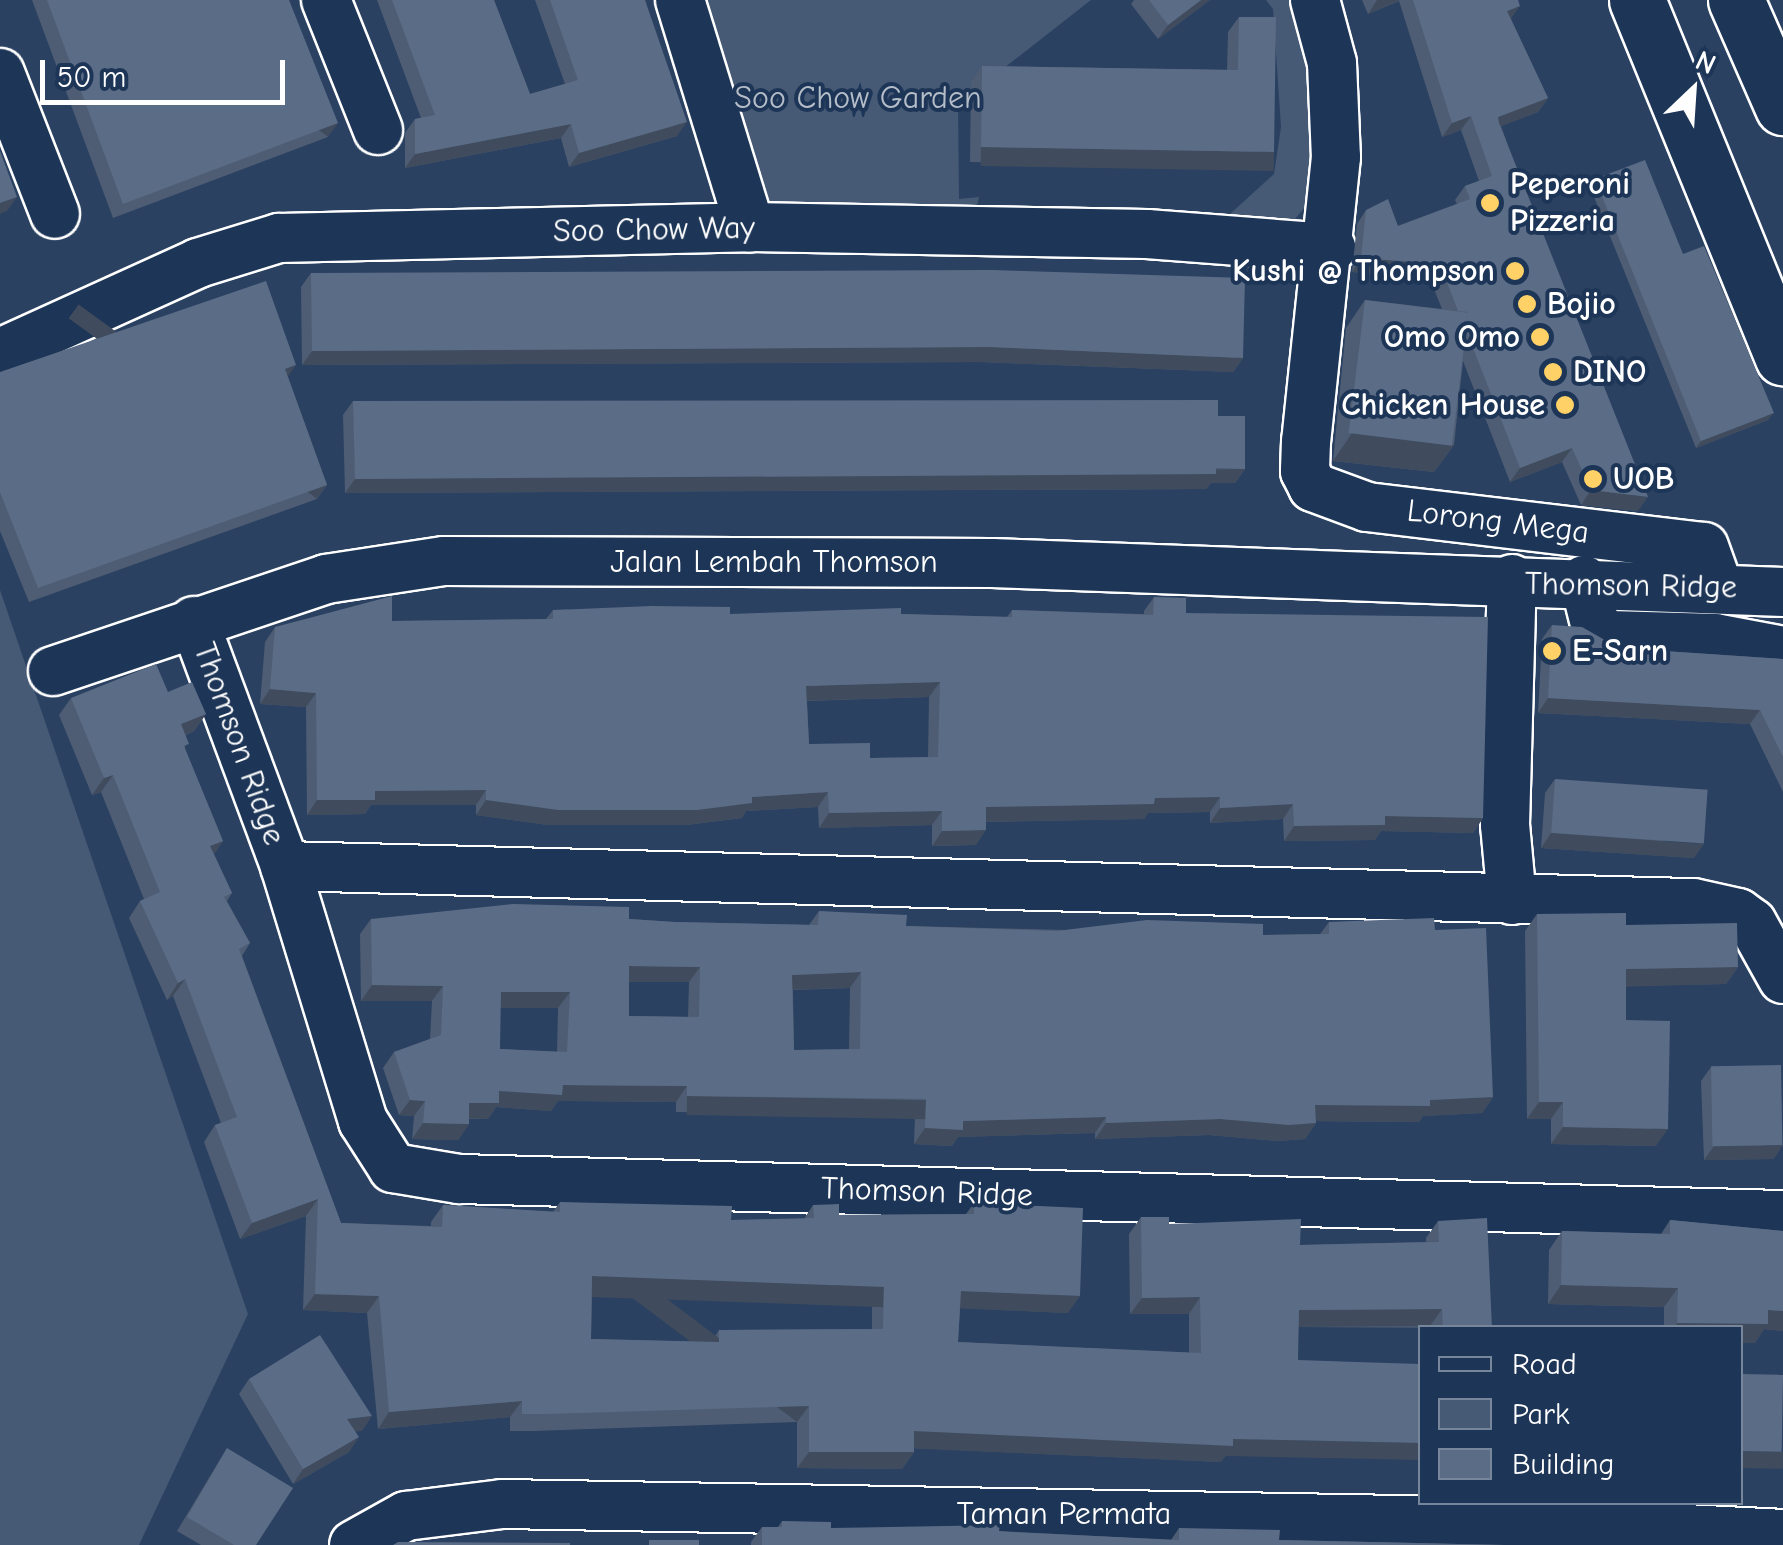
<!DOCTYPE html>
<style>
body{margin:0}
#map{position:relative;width:1783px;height:1545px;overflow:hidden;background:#2a4161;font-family:"Comic Neue",sans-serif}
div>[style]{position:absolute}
.green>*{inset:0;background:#465975}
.roads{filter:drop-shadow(2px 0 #fff) drop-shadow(-2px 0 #fff) drop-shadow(0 2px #fff) drop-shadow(0 -2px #fff)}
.minor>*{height:48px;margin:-24px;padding:0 24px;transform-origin:24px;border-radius:24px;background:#1d3557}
.major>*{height:55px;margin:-27.5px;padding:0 27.5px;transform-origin:27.5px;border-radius:27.5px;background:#1d3557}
.wall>*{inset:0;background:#4e5d73}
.shaded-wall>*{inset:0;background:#404c5e;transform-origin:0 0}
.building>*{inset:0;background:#5b6c86;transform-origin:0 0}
.dots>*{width:28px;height:28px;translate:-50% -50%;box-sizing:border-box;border:5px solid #1d3557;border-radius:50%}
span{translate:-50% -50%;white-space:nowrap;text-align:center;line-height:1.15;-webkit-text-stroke:8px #1d3557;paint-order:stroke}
.park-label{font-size:32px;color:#b5bdc8}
.poi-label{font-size:32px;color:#fff;font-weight:700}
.left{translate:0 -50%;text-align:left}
.right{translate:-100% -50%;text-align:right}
.street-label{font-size:32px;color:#fff}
.legend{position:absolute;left:1418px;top:1325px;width:325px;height:180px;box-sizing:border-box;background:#1d3557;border:2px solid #77869a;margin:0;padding:12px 18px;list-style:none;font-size:30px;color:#fff}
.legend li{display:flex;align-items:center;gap:20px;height:50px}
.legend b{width:50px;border:2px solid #77869a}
.north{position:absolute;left:1643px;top:40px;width:100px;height:100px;-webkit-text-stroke:8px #1d3557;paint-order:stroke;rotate:25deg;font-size:28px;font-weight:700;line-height:40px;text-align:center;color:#fff}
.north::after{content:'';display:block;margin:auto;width:35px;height:45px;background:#fff;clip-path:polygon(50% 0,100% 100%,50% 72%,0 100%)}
.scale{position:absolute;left:40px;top:60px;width:245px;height:45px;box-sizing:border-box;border:5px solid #fff;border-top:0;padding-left:12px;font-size:30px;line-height:35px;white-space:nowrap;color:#fff;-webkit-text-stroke:8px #1d3557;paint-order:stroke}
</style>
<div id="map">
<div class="green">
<i style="clip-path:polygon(686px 0,1091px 0,958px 104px,959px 199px,979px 197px,972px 230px,753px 228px)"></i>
<i style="clip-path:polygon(1266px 0,1291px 0,1306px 38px,1316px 132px,1305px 207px,1275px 243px,1221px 239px,1231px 213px,1274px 174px,1281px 127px,1273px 9px)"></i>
<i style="clip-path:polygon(0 590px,248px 1314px,139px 1545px,0 1545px)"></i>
</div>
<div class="roads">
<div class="minor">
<i style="left:326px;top:0;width:140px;rotate:68.2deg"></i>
<i style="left:680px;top:0;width:238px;rotate:72.9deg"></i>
<i style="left:1315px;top:0;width:65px;rotate:74.9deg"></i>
<i style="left:1332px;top:63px;width:94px;rotate:87.6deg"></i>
<i style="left:1336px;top:157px;width:286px;rotate:96deg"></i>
<i style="left:1306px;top:441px;width:30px;rotate:92deg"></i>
<i style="left:1305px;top:471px;width:18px;rotate:63deg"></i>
<i style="left:1313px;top:487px;width:58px;rotate:20.3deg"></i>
<i style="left:1367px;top:507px;width:339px;rotate:6.8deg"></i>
<i style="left:1704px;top:547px;width:41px;rotate:70.3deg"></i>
<i style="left:0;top:73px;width:151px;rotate:68.7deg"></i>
<i style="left:0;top:353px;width:217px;rotate:-24.4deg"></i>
<i style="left:198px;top:263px;width:85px;rotate:-17.2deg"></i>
<i style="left:279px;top:238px;width:471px;rotate:-1.3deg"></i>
<i style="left:750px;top:227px;width:397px;rotate:1deg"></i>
<i style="left:1147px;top:234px;width:185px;rotate:4.4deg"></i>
<i style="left:1584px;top:580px;width:49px;rotate:76deg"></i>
<i style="left:1596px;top:628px;width:16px;rotate:27deg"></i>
<i style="left:1610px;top:635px;width:105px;rotate:1.6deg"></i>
<i style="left:1715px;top:638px;width:69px;rotate:10.8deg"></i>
<i style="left:194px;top:621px;width:261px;rotate:69.6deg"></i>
<i style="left:285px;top:866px;width:267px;rotate:73deg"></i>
<i style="left:363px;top:1121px;width:56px;rotate:57.4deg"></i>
<i style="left:393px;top:1168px;width:67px;rotate:9.5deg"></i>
<i style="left:459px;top:1179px;width:1324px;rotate:1.56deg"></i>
<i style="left:53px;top:671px;width:288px;rotate:-18.6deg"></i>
<i style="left:326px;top:579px;width:119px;rotate:-8.7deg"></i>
<i style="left:444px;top:561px;width:548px;rotate:0.21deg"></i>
<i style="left:992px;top:563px;width:792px;rotate:2.1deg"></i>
<i style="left:285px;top:866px;width:1408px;rotate:1.51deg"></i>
<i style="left:1693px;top:903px;width:46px;rotate:12.5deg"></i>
<i style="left:1738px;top:913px;width:17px;rotate:36deg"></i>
<i style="left:1752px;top:923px;width:64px;rotate:61deg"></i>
<i style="left:1512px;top:900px;width:75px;rotate:-95.3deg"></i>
<i style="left:1505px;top:825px;width:246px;rotate:-88.4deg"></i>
<i style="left:354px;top:1545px;width:60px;rotate:-29.1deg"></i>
<i style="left:406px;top:1516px;width:97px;rotate:-7.1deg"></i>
<i style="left:502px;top:1504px;width:1065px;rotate:1.02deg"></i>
<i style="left:1567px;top:1523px;width:216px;rotate:2.9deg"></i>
</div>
<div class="major">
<i style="left:1637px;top:0;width:386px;rotate:67.8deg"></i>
<i style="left:1736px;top:0;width:117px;rotate:66.3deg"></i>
</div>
</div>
<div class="wall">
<i style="clip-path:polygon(32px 0,289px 0,328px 137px,113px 218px)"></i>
<i style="clip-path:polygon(377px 0,494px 0,530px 94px,565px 84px,535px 0,645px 0,677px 136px,569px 167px,561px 138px,405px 168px,405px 133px,415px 119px,421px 118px)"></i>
<i style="clip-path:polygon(1134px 0,1210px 0,1158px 39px,1131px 4px)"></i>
<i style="clip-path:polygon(1362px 0,1518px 0,1511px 19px,1548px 98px,1538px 112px,1501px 126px,1638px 511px,1581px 505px,1562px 462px,1510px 482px,1463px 361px,1454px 445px,1434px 472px,1333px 461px,1346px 328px,1365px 300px,1442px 309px,1430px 279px,1352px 272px,1357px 224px,1366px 210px,1398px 226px,1457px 204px,1455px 200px,1465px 186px,1479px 181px,1461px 130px,1442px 137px,1399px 1px,1368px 14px)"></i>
<i style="clip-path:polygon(1239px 17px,1263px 167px,970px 162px,971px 82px,982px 66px,1227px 70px,1228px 32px)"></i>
<i style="clip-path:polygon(1595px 179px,1683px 254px,1768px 420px,1696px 448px,1590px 187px)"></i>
<i style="clip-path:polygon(311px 273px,1243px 358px,1233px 372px,980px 362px,302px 365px,301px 287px)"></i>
<i style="clip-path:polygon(0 372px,288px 377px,327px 485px,317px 499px,29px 602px,0 531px)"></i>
<i style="clip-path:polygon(353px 401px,1218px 416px,1245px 469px,1235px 483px,1211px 483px,1206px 489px,345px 493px,343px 415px)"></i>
<i style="clip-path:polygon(evenodd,1154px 597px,1186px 613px,1483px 818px,1473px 833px,1381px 831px,1375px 840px,1284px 841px,1283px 819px,1210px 823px,1210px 812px,1148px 813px,1144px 819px,986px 822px,976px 845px,932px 846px,932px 825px,819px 828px,818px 807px,746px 811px,742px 818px,686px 825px,548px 825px,476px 815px,476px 805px,371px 805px,365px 814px,307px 815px,306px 707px,260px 704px,265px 642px,275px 627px,392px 621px,546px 619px,553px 610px,730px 614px,901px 614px,1007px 617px,1012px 610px,1144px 614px,1144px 611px,1154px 597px,929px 697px,928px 757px,870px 758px,809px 744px,807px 701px,929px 697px)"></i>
<i style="clip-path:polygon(1552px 625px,1619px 648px,1783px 659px,1783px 792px,1750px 724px,1538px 713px,1542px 639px)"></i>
<i style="clip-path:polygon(evenodd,168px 692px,206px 714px,194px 731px,186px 735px,185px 749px,223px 841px,214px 854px,232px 893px,227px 901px,250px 943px,242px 956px,341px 1223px,431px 1226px,431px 1222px,443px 1205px,553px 1212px,560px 1202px,731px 1220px,804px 1219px,813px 1205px,839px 1215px,966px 1214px,974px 1203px,1068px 1313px,960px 1308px,958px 1342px,1189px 1353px,1189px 1314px,1130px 1314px,1129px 1234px,1141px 1217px,1169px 1224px,1300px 1245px,1426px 1242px,1426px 1238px,1438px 1221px,1492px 1328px,1298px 1327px,1221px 1462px,914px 1448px,914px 1452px,902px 1469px,797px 1468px,797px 1422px,533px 1431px,510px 1431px,510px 1417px,378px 1429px,367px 1313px,303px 1310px,306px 1216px,240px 1239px,204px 1142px,215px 1125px,221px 1123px,173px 996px,167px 1000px,129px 918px,140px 901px,144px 899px,101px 792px,92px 795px,59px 715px,71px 698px,168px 692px,592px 1293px,872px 1304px,872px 1329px,719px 1330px,711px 1342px,591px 1339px,592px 1293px)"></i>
<i style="clip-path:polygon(1555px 779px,1694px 858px,1541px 848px,1545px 793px)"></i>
<i style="clip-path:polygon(evenodd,819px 911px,906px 926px,1263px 935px,1320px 934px,1329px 922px,1435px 930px,1493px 1097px,1482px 1113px,1423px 1116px,1419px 1122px,1316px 1121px,1316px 1123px,1305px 1139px,1278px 1141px,1209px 1135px,1095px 1139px,1095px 1133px,958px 1137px,952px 1146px,914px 1144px,915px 1115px,676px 1112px,676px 1102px,558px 1101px,551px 1111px,496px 1107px,488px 1119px,469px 1119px,469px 1124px,458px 1140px,412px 1139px,414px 1116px,399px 1115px,383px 1068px,394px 1052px,430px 1039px,432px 1001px,361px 1001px,360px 934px,371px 919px,629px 919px,675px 922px,809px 925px,819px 911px,629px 982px,689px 982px,688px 1017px,629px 1016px,629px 982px,819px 911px,850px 988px,849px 1049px,794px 1050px,793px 990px,850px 988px,819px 911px,500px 1008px,558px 1008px,557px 1052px,500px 1049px,500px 1008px)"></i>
<i style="clip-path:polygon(1537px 914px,1626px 925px,1738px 967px,1726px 984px,1626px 986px,1626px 1020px,1656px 1146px,1551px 1144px,1551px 1119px,1527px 1119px,1525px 931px)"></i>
<i style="clip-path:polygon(1711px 1067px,1774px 1159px,1704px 1160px,1701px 1081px)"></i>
<i style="clip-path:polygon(1670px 1220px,1783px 1231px,1783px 1331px,1764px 1329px,1755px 1343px,1740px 1328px,1664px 1328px,1664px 1307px,1548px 1304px,1549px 1250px,1562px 1231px,1661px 1234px)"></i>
<i style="clip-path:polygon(249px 1379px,362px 1431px,355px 1431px,349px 1452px,293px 1484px,239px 1394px)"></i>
<i style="clip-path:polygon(227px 1448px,256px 1545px,201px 1545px,177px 1531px)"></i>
<i style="clip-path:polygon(782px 1521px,831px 1528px,999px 1531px,1171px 1540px,1179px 1528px,1279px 1540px,1505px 1545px,751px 1545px,751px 1542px,762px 1527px,778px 1527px)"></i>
</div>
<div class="shaded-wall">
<i style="clip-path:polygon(1201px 0,1210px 0,1158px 39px,1168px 25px)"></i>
<i style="clip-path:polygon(1377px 0,1400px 0,1368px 14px)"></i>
<i style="clip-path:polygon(1520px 6px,1510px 20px,1507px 11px)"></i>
<i style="clip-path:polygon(1548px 98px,1538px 112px,1488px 131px,1498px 117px)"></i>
<i style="clip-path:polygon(1471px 116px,1461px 130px,1442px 137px,1452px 123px)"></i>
<i style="clip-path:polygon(687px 122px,677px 136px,569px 167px,579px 153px)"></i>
<i style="left:338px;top:123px;width:17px;height:230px;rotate:126deg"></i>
<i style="clip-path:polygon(571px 124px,561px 138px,405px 168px,415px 154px)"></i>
<i style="left:981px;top:147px;width:293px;height:19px;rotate:1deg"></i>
<i style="clip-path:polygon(17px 197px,7px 211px,0 214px,0 203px)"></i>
<i style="clip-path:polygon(1361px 258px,1440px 264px,1430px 279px,1352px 272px)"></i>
<i style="clip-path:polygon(990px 347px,1243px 358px,1233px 372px,980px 362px,302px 365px,312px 351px)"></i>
<i style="clip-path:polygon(296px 365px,286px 379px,285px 369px)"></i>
<i style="clip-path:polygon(1774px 413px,1768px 420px,1696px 448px,1701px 441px)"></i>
<i style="clip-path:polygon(1352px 433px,1454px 445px,1434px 472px,1333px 461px)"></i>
<i style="clip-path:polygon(1572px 448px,1562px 462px,1510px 482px,1520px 468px)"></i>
<i style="clip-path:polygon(1245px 469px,1235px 483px,1211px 483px,1206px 489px,345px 493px,355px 479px)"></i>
<i style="left:327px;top:485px;width:17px;height:307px;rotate:126deg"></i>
<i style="clip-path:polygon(1591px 490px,1648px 497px,1638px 511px,1581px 505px)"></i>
<i style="clip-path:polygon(940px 682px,929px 697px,795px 701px,806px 686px)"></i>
<i style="clip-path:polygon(270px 689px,316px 693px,306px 707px,260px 704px)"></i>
<i style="clip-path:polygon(1548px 698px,1760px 710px,1750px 724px,1538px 713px)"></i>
<i style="clip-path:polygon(206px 714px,194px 731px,170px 741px,181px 724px)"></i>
<i style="clip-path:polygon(113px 775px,101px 792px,92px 795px,104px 778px)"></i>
<i style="clip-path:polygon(486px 790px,476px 805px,371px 805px,365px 814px,307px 815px,317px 800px,375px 791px)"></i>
<i style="clip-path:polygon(828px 792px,818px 807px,746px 811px,742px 818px,686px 825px,548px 825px,476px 815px,486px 800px,752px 797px)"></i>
<i style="clip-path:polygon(1220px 797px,1210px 812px,1148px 813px,1144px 819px,976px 822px,986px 807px,1155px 798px)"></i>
<i style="clip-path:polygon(1293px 804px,1283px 819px,1210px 823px,1220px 808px)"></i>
<i style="clip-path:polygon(942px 811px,932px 825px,819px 828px,829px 813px)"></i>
<i style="clip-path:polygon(1385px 816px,1483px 818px,1473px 833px,1381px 831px,1375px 840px,1284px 841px,1294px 826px)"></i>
<i style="clip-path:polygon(986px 830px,976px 845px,932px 846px,942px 831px)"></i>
<i style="clip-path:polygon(1551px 833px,1704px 844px,1694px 858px,1541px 848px)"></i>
<i style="clip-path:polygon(223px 841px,211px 858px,210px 846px)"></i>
<i style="clip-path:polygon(629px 966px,700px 967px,689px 982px,618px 982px)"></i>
<i style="clip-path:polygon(1738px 967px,1726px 984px,1614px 987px,1626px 969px)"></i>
<i style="clip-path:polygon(861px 972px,850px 988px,781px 990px,792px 975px)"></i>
<i style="clip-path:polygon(185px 979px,173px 996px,167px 1000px,178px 983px)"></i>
<i style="clip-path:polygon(372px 985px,443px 986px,432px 1001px,361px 1001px)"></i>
<i style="clip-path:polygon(501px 992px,570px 992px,558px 1008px,490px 1008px)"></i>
<i style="clip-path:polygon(563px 1085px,687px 1086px,676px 1102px,558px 1101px,551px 1111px,496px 1107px,488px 1119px,458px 1118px,469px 1103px,499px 1091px)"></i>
<i style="left:687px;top:1096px;width:239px;height:19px;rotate:1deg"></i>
<i style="clip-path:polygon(1493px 1097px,1482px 1113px,1423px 1116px,1419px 1122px,1304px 1121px,1315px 1105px)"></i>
<i style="clip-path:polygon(410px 1100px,425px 1101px,414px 1116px,399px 1115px)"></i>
<i style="clip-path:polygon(1539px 1102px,1563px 1102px,1551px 1119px,1527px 1119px)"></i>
<i style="clip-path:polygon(1106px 1117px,1095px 1133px,958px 1137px,952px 1146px,914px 1144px,925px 1128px,963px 1121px)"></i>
<i style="clip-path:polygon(1220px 1119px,1316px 1123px,1305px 1139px,1278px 1141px,1209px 1135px,1095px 1139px,1106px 1123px)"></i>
<i style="clip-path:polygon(423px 1123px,469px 1124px,458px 1140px,412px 1139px)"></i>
<i style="clip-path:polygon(1563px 1127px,1668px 1129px,1656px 1146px,1551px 1144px)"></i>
<i style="clip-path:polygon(1783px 1145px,1774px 1159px,1704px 1160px,1714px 1146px)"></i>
<i style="clip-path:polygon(318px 1199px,306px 1216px,240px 1239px,252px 1223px)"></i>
<i style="left:592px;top:1276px;width:292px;height:21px;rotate:2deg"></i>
<i style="clip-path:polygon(1561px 1285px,1678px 1288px,1664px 1307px,1548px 1304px)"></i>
<i style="clip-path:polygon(961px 1291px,1080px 1296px,1068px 1313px,949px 1308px)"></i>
<i style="clip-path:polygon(315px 1294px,379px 1296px,367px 1313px,303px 1310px)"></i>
<i style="clip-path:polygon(1200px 1297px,1189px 1314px,1130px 1314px,1142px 1298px)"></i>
<i style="clip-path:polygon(1442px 1309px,1430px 1326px,1287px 1327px,1299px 1310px)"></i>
<i style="clip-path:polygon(1768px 1310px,1783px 1311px,1783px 1331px,1764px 1329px,1755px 1343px,1740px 1343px,1740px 1328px,1675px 1328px,1677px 1323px)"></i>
<i style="clip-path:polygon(522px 1401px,510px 1417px,378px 1429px,389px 1412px)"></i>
<i style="left:809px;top:1406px;width:20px;height:287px;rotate:127deg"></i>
<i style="clip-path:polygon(372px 1416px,362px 1431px,337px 1433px,347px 1419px)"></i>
<i style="clip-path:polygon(914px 1431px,1420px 1443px,1420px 1460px,1226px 1456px,1221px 1462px,902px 1448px)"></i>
<i style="clip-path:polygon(359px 1437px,349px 1452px,293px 1484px,303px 1469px)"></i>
<i style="left:1740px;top:1451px;width:43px;height:17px;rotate:1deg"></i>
<i style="clip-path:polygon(809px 1452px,914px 1452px,902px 1469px,797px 1468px)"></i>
</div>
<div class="building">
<i style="clip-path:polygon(47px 0,289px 0,338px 123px,123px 204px)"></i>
<i style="clip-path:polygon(392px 0,494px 0,530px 94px,578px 80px,550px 0,645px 0,687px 122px,579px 153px,571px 124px,415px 154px,415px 119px,435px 115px)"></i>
<i style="clip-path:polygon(1149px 0,1201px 0,1168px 25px)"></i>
<i style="clip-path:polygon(1413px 0,1518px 0,1520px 6px,1507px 11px,1548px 98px,1498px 117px,1499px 123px,1648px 497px,1591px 490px,1572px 448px,1520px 468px,1466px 330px,1468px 312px,1458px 311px,1440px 264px,1361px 258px,1366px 210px,1388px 199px,1398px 226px,1470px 199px,1465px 186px,1492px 176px,1471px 116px,1452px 123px)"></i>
<i style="clip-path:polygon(1239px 17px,1276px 17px,1274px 152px,981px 147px,982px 66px,1238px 70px)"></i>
<i style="clip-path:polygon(0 151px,17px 197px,0 203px)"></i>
<i style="clip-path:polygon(1645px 160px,1683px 254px,1704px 246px,1774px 413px,1701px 441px,1595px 179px)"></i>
<i style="clip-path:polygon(992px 270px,1245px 278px,1243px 358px,990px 347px,312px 351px,311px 273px)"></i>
<i style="clip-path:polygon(266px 281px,296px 365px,285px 369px,327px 485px,38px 588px,0 492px,0 372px)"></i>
<i style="left:1365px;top:300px;width:104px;height:134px;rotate:7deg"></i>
<i style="clip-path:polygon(1218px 400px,1218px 416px,1245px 416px,1245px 469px,1216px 468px,1216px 474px,355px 479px,353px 401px)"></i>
<i style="clip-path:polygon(evenodd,392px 596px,392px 621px,553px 619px,553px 610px,651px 606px,730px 607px,730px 614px,901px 608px,901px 614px,1012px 617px,1012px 610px,1153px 615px,1154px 597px,1186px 598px,1186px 613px,1488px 617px,1483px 818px,1385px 816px,1385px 825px,1294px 826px,1293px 804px,1220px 808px,1220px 797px,1155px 798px,1154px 804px,986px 807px,986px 830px,942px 831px,942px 811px,829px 813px,828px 792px,752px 797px,752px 803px,697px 810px,558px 810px,486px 800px,486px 790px,375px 791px,375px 800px,317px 800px,316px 693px,270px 689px,275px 627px,392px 596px,940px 682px,938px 757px,870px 758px,870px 743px,809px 744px,806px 686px,940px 682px)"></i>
<i style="clip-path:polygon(1552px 625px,1582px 627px,1619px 648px,1783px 659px,1783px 757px,1760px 710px,1548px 698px)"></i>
<i style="clip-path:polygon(evenodd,156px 664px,168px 692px,192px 682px,206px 714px,181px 724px,189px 744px,184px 746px,223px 841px,210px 846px,232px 893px,224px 897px,250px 943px,239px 949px,341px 1223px,442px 1227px,443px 1205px,560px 1212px,560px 1202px,732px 1206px,731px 1220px,814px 1218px,813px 1205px,839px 1204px,839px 1215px,974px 1214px,974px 1203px,1083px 1208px,1080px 1296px,961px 1291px,958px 1342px,1201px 1353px,1200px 1297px,1142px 1298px,1141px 1217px,1169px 1217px,1169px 1224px,1301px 1219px,1300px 1245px,1439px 1242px,1438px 1221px,1487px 1218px,1492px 1328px,1443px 1328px,1442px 1309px,1299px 1310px,1298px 1360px,1420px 1364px,1420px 1443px,1233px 1439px,1233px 1446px,914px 1431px,914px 1452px,809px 1452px,809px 1406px,544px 1414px,522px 1414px,522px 1401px,389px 1412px,379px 1296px,315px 1294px,318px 1199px,252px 1223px,215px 1125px,237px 1117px,185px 979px,178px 983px,140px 901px,160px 892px,113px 775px,104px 778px,71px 698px,156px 664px,592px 1276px,884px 1287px,883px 1329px,719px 1330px,719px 1342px,591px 1339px,592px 1276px)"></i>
<i style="left:1555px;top:779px;width:153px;height:54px;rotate:4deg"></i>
<i style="clip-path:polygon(evenodd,513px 904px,629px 907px,629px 919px,675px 922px,818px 925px,819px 911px,907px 915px,906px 926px,1057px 931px,1147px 920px,1263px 924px,1263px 935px,1329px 934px,1329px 922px,1434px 918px,1435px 930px,1486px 928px,1493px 1097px,1430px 1100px,1430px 1106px,1315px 1105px,1316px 1123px,1289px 1125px,1220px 1119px,1106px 1123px,1106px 1117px,963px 1121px,963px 1130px,925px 1128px,926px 1099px,687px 1096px,687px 1086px,563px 1085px,562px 1095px,499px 1091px,499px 1103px,469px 1103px,469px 1124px,423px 1123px,425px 1101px,410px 1100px,394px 1052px,441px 1035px,443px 986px,372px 985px,371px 919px,513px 904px,629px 966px,700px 967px,699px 1017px,629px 1016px,629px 966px,513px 904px,861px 972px,860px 1049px,794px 1050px,792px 975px,861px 972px,513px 904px,501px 992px,570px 992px,567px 1052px,500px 1049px,501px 992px)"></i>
<i style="clip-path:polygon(1626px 913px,1626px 925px,1737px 923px,1738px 967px,1626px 969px,1626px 1020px,1670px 1021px,1668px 1129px,1563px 1127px,1563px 1102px,1539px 1102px,1537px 914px)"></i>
<i style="left:1781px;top:1065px;width:80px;height:70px;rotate:89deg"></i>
<i style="clip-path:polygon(1670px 1220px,1783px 1231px,1783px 1311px,1768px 1310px,1768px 1324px,1677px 1323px,1678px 1288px,1561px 1285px,1562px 1231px,1670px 1234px)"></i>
<i style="clip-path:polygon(320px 1335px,372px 1416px,347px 1419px,359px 1437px,303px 1469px,249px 1379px)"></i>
<i style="left:1740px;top:1374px;width:43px;height:77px;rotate:1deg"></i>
<i style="clip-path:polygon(227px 1448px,293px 1488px,256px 1545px,234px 1545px,187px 1517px)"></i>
<i style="clip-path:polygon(782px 1521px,831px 1522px,831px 1528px,1000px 1525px,999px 1531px,1010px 1532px,1179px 1540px,1179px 1528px,1280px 1530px,1279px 1540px,1505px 1545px,762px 1545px,762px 1527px,782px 1527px)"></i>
<i style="left:649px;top:1540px;width:50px;height:5px"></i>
<i style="clip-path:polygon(398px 1542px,570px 1543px,570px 1545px,393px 1545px)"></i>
</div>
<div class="dots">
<i style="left:1490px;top:203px;background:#ffd166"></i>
<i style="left:1515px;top:271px;background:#ffd166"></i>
<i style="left:1527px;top:304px;background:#ffd166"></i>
<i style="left:1540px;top:337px;background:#ffd166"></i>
<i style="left:1553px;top:372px;background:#ffd166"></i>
<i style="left:1565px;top:405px;background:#ffd166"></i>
<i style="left:1593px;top:479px;background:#ffd166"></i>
<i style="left:1552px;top:651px;background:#ffd166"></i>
</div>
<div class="park-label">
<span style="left:858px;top:98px">Soo Chow Garden</span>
</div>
<div class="poi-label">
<span class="left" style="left:1510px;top:203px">Peperoni<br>Pizzeria</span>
<span class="right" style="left:1495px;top:271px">Kushi @ Thompson</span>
<span class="left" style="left:1547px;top:304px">Bojio</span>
<span class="right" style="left:1520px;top:337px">Omo Omo</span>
<span class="left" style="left:1573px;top:372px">DINO</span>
<span class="right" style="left:1545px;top:405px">Chicken House</span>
<span class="left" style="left:1613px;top:479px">UOB</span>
<span class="left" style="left:1572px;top:651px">E-Sarn</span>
</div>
<div class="street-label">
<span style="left:654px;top:230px;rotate:-1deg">Soo Chow Way</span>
<span style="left:1498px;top:522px;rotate:7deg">Lorong Mega</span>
<span style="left:774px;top:562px">Jalan Lembah Thomson</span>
<span style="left:1631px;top:586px;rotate:1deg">Thomson Ridge</span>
<span style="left:239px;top:744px;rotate:70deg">Thomson Ridge</span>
<span style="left:927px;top:1192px;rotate:2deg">Thomson Ridge</span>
<span style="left:1064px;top:1514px">Taman Permata</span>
</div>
<ul class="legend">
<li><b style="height:12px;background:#1d3557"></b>Road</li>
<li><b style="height:28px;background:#465975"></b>Park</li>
<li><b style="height:28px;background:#5b6c86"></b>Building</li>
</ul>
<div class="north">N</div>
<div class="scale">50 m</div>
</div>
